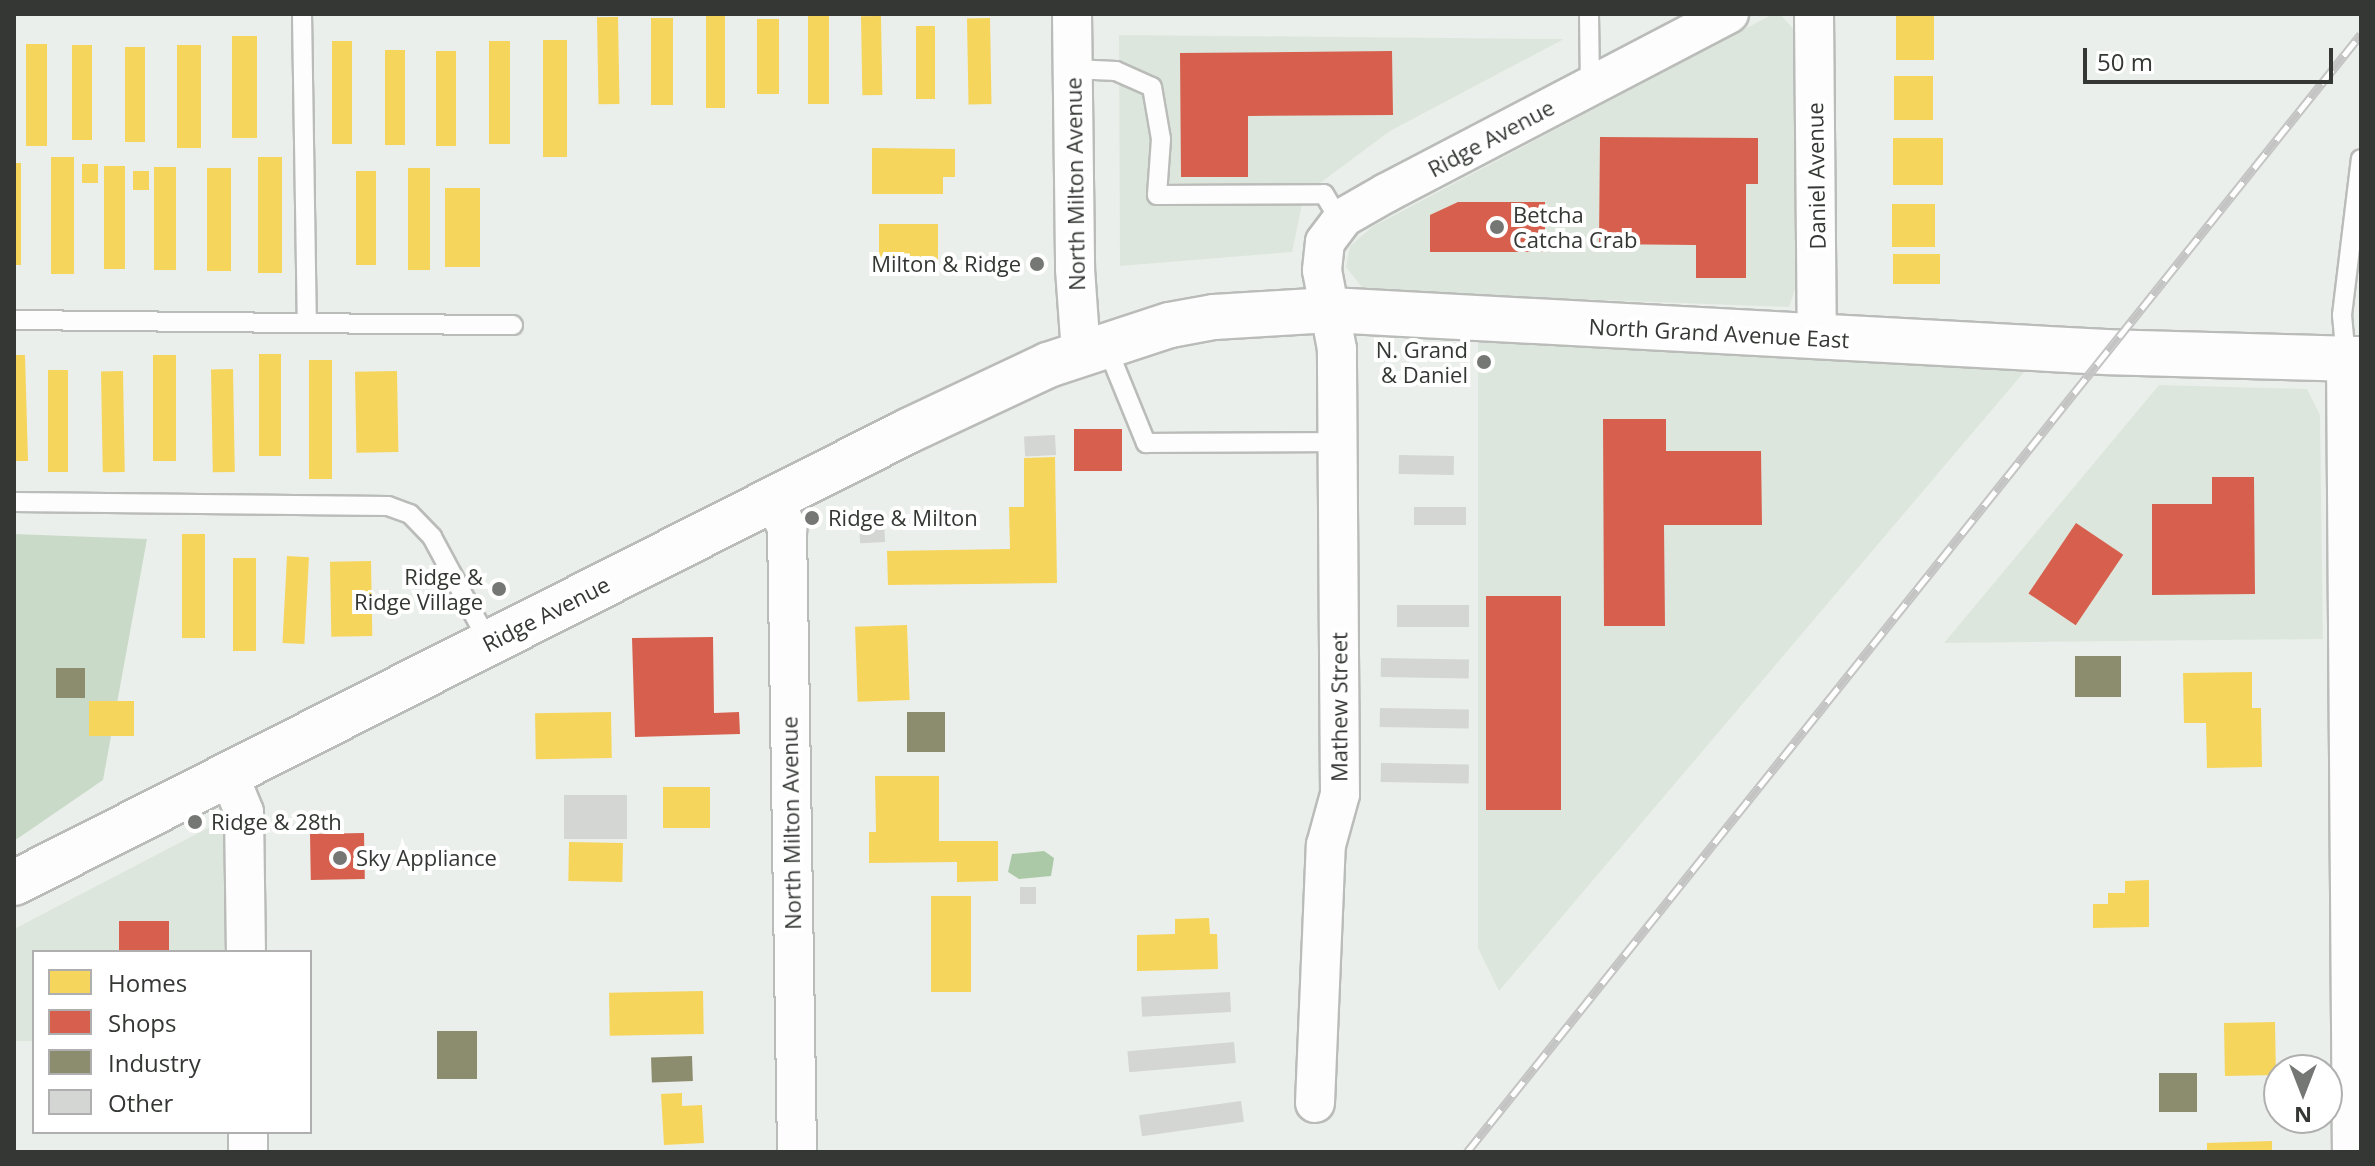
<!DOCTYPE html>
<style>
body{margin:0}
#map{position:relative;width:2375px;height:1166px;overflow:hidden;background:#ebefeb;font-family:"Open Sans",sans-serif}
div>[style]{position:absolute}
.built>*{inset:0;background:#dde6dc}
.green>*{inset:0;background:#cadac8}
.water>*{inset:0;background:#abc9a6}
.homes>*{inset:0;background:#f6d55c;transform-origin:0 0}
.shops>*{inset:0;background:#d6604d;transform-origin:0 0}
.industry>*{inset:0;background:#8c8c6e;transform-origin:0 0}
.building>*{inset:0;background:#d3d6d3;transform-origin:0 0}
.roads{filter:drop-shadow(2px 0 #babcb9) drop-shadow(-2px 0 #babcb9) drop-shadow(0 2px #babcb9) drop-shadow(0 -2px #babcb9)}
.lane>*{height:18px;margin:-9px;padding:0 9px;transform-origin:9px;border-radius:9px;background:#fcfdfc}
.street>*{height:38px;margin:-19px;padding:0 19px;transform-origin:19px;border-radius:19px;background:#fcfdfc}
.secondary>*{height:44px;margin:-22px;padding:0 22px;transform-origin:22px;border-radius:22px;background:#fcfdfc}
.rail>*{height:9px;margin-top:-4.5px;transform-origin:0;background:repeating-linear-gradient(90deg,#fff 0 18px,#c3c4c3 0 36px);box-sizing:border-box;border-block:2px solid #c3c4c3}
.dots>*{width:22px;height:22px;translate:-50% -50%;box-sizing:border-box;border:4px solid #fff;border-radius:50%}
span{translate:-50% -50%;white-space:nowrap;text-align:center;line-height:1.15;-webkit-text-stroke:8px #fff;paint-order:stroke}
.street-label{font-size:22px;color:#343734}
.poi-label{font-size:22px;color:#343734}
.left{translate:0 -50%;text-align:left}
.right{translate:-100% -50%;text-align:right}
.frame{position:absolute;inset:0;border:16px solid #343734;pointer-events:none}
.legend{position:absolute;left:32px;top:950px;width:280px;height:184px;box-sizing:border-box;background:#fff;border:2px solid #aeafae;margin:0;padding:10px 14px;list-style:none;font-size:24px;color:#343734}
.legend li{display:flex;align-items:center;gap:16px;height:40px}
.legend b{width:40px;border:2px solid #aeafae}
.north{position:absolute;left:2263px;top:1054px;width:80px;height:80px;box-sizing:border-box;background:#fff;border:2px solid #aeafae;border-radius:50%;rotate:180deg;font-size:22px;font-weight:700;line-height:32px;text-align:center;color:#343734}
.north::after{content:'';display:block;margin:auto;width:28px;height:36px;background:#747774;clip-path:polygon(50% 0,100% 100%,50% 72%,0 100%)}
.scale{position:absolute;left:2083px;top:48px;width:250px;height:36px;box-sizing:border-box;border:4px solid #343734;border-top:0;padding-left:10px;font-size:24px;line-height:28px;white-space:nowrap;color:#343734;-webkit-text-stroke:6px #fff;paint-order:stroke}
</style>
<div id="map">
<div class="built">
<i style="clip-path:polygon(1773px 14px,1780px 14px,1795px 31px,1797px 283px,1789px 307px,1365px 291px,1346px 267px,1350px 246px,1372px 227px)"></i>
<i style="clip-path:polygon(1119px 35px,1564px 39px,1390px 131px,1304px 195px,1292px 252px,1120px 266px)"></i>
<i style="clip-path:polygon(1478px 337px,2030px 365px,1499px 991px,1478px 948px)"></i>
<i style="clip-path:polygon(2159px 385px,2307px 389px,2320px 415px,2323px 639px,1944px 643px)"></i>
<i style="clip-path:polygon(229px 817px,229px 952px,34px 952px,34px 1041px,14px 1041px,14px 929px)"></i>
</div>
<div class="green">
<i style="clip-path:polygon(14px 534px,147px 539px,103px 780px,14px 841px)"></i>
</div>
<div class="water">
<i style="clip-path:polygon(1044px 851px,1054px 858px,1051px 876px,1019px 879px,1008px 872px,1012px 854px)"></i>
</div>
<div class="homes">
<i style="left:706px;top:14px;width:19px;height:94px"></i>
<i style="left:808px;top:14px;width:21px;height:90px"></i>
<i style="left:881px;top:16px;width:79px;height:20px;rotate:89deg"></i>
<i style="left:1896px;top:16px;width:38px;height:44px"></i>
<i style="left:618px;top:17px;width:87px;height:21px;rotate:89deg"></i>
<i style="left:651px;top:18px;width:22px;height:87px"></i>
<i style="left:990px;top:18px;width:86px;height:23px;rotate:89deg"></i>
<i style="left:757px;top:19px;width:22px;height:75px"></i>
<i style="left:916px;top:26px;width:19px;height:73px"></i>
<i style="left:232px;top:36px;width:25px;height:102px"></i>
<i style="left:543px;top:40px;width:24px;height:117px"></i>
<i style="left:332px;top:41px;width:20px;height:103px"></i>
<i style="left:489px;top:41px;width:21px;height:103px"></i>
<i style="left:26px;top:44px;width:21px;height:102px"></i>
<i style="left:72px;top:45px;width:20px;height:95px"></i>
<i style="left:177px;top:45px;width:24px;height:103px"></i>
<i style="left:125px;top:47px;width:20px;height:95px"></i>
<i style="left:385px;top:50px;width:20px;height:95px"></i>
<i style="left:436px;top:51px;width:20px;height:95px"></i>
<i style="left:1894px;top:76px;width:39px;height:44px"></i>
<i style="left:1893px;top:138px;width:50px;height:47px"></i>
<i style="clip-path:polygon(872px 148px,955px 149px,955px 177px,943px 177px,943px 194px,872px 194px)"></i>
<i style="left:51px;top:157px;width:23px;height:117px"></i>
<i style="left:258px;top:157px;width:24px;height:116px"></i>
<i style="left:14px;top:163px;width:7px;height:102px"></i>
<i style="left:82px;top:164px;width:16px;height:19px"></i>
<i style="left:104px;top:166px;width:21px;height:103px"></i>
<i style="left:154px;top:167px;width:22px;height:103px"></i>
<i style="left:207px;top:168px;width:24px;height:103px"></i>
<i style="left:408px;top:168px;width:22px;height:102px"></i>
<i style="left:133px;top:171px;width:16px;height:19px"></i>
<i style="left:356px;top:171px;width:20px;height:94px"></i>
<i style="left:445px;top:188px;width:35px;height:79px"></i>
<i style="left:1892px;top:204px;width:43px;height:43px"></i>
<i style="left:879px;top:224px;width:59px;height:45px"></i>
<i style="left:1893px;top:254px;width:47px;height:30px"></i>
<i style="left:259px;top:354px;width:22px;height:102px"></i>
<i style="clip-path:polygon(14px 355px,25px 355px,28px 461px,14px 461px)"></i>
<i style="left:153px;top:355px;width:23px;height:106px"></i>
<i style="left:309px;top:360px;width:23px;height:119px"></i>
<i style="left:233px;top:369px;width:103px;height:22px;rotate:89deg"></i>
<i style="left:48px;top:370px;width:20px;height:102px"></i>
<i style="left:123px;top:371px;width:101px;height:22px;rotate:89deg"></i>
<i style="left:397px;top:371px;width:81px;height:42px;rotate:89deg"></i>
<i style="clip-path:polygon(1055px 457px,1057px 583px,888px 585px,887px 551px,1010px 549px,1009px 507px,1024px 507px,1024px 458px)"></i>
<i style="left:182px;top:534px;width:23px;height:104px"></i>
<i style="left:287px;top:556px;width:22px;height:87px;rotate:3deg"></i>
<i style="left:233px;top:558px;width:23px;height:93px"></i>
<i style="left:371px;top:561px;width:75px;height:41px;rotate:89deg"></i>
<i style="left:907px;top:625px;width:75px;height:52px;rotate:88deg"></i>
<i style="clip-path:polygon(2252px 672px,2252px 708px,2261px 708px,2262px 767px,2207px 768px,2206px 723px,2184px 723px,2183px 673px)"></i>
<i style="left:89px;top:701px;width:45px;height:35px"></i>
<i style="left:611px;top:712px;width:46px;height:76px;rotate:89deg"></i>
<i style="clip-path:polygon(875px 776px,939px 776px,939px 841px,998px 841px,998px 881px,957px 882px,957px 862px,869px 863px,869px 832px,876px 832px)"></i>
<i style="left:663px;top:787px;width:47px;height:41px"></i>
<i style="left:569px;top:842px;width:54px;height:39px;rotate:1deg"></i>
<i style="clip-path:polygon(2149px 880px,2149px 927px,2093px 928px,2093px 904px,2108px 904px,2108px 893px,2125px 893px,2125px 881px)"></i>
<i style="left:931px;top:896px;width:40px;height:96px"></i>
<i style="clip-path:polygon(1209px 918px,1210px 934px,1217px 934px,1218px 969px,1137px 971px,1137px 935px,1175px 934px,1175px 919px)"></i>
<i style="left:703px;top:991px;width:43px;height:94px;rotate:89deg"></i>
<i style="left:2275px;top:1022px;width:53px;height:51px;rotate:89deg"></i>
<i style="clip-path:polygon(682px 1093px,682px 1106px,702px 1105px,704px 1143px,664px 1145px,661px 1094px)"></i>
<i style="clip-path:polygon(2272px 1141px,2272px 1152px,2207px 1152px,2207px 1143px)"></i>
</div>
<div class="shops">
<i style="clip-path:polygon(1392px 51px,1393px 115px,1248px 116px,1248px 177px,1181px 177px,1180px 53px)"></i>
<i style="clip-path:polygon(1600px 137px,1758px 138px,1758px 184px,1746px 184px,1746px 278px,1696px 278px,1696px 245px,1599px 244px)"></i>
<i style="clip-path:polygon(1458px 202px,1545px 202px,1545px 252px,1430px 252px,1430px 215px)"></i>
<i style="clip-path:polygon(1603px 419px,1666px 419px,1666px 451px,1761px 451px,1762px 525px,1664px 525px,1665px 626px,1604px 626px)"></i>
<i style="left:1122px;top:429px;width:42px;height:48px;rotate:90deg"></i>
<i style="clip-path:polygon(2212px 477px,2254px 477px,2255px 594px,2152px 595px,2152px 504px,2212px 504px)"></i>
<i style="left:2076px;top:523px;width:57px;height:85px;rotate:34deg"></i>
<i style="left:1486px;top:596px;width:75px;height:214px"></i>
<i style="clip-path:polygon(713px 637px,714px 713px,739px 712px,740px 734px,635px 737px,632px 638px)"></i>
<i style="left:364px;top:833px;width:46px;height:54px;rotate:89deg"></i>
<i style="left:119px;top:921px;width:50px;height:31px"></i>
</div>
<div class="industry">
<i style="left:2075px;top:656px;width:46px;height:41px"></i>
<i style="left:56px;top:668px;width:29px;height:30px"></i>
<i style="left:907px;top:712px;width:38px;height:40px"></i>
<i style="left:437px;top:1031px;width:40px;height:48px"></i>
<i style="left:692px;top:1056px;width:25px;height:41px;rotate:88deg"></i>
<i style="left:2159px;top:1073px;width:38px;height:39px"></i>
</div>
<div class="building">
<i style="left:1055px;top:435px;width:20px;height:31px;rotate:87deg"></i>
<i style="left:1399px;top:455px;width:55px;height:19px;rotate:1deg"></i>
<i style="left:1414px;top:507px;width:52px;height:18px"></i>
<i style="left:884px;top:521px;width:21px;height:25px;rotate:87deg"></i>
<i style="left:1397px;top:605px;width:72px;height:22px"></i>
<i style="left:1381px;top:658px;width:88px;height:19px;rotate:1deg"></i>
<i style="left:1380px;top:708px;width:89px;height:19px;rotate:1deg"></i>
<i style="left:1381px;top:763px;width:88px;height:19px;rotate:1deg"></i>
<i style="left:564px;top:795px;width:63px;height:44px"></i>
<i style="left:1020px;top:887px;width:16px;height:17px"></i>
<i style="left:1230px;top:992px;width:20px;height:89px;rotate:87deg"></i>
<i style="left:1234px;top:1042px;width:21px;height:107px;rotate:85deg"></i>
<i style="left:1241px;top:1101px;width:21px;height:103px;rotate:82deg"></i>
</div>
<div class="roads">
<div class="lane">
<i style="left:302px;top:14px;width:308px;rotate:89.1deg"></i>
<i style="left:1589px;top:14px;width:71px;rotate:89.2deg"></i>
<i style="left:1073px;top:69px;width:43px;rotate:2.7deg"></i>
<i style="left:1116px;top:71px;width:39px;rotate:24deg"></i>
<i style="left:1152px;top:87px;width:53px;rotate:80.2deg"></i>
<i style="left:1161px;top:139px;width:56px;rotate:94.1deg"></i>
<i style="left:1157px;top:195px;width:167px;rotate:-0.3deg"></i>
<i style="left:1324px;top:194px;width:31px;rotate:59deg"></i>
<i style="left:14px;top:320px;width:499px;rotate:0.6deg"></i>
<i style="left:1106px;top:345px;width:106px;rotate:67.8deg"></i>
<i style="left:1146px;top:443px;width:191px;rotate:-0.3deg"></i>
<i style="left:2346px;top:359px;width:44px;rotate:-95.2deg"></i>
<i style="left:2342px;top:315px;width:157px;rotate:-83.1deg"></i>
<i style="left:14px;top:502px;width:374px;rotate:0.6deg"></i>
<i style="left:388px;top:506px;width:23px;rotate:20deg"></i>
<i style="left:410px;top:514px;width:32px;rotate:46deg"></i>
<i style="left:432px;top:537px;width:120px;rotate:61.7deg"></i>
</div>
<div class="street">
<i style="left:1072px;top:14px;width:255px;rotate:89.3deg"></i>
<i style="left:1075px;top:269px;width:84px;rotate:85.9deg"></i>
<i style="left:1814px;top:14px;width:325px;rotate:89.5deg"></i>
<i style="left:2346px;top:359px;width:793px;rotate:89.57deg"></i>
<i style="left:772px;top:498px;width:34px;rotate:63deg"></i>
<i style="left:787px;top:528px;width:624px;rotate:89.08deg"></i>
<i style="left:228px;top:773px;width:42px;rotate:67.7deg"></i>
<i style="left:244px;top:812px;width:140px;rotate:89.2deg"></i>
<i style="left:1315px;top:1103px;width:258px;rotate:-87.6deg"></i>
<i style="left:1326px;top:845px;width:53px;rotate:-74.6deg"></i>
<i style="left:1340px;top:794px;width:445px;rotate:-90.4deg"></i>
<i style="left:1337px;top:349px;width:80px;rotate:-100.8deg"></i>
<i style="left:1322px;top:270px;width:28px;rotate:-84deg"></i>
<i style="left:1325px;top:242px;width:31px;rotate:-53deg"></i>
<i style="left:1344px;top:217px;width:48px;rotate:-29.7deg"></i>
<i style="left:1386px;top:193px;width:387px;rotate:-27.6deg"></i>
<i style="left:248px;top:1132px;width:20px;rotate:90deg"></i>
</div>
<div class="secondary">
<i style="left:14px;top:883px;width:1004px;rotate:-26.82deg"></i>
<i style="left:910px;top:430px;width:153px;rotate:-25.2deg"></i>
<i style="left:1048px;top:365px;width:128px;rotate:-18.2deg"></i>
<i style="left:1170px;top:325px;width:45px;rotate:-10.3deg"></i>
<i style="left:1214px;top:317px;width:116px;rotate:-3.5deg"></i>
<i style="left:1330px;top:310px;width:777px;rotate:3.1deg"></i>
<i style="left:2106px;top:352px;width:255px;rotate:1.6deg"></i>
</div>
</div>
<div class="rail">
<i style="left:1467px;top:1152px;width:1431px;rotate:-51.35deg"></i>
</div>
<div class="dots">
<i style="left:1497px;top:227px;background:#747774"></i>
<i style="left:1037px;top:264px;background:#747774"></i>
<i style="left:1484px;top:362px;background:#747774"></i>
<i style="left:812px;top:518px;background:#747774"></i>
<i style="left:499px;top:589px;background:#747774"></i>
<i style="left:195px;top:822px;background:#747774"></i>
<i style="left:340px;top:858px;background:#747774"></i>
</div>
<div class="street-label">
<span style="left:1491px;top:138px;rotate:-28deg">Ridge Avenue</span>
<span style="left:1816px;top:176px;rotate:-91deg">Daniel Avenue</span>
<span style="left:1075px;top:184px;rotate:-91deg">North Milton Avenue</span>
<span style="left:1719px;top:333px;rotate:3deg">North Grand Avenue East</span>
<span style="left:546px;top:614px;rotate:-27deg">Ridge Avenue</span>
<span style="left:1339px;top:707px;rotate:-90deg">Mathew Street</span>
<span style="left:791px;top:823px;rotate:-91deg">North Milton Avenue</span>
</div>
<div class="poi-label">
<span class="left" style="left:1513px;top:227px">Betcha<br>Catcha Crab</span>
<span class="right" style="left:1021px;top:264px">Milton &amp; Ridge</span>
<span class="right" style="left:1468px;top:362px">N. Grand<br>&amp; Daniel</span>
<span class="left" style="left:828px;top:518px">Ridge &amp; Milton</span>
<span class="right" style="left:483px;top:589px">Ridge &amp;<br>Ridge Village</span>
<span class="left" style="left:211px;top:822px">Ridge &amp; 28th</span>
<span class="left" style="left:356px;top:858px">Sky Appliance</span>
</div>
<div class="frame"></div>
<ul class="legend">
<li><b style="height:22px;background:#f6d55c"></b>Homes</li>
<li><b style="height:22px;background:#d6604d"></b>Shops</li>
<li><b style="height:22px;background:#8c8c6e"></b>Industry</li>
<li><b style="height:22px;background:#d3d6d3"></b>Other</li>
</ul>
<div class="north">N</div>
<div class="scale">50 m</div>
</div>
